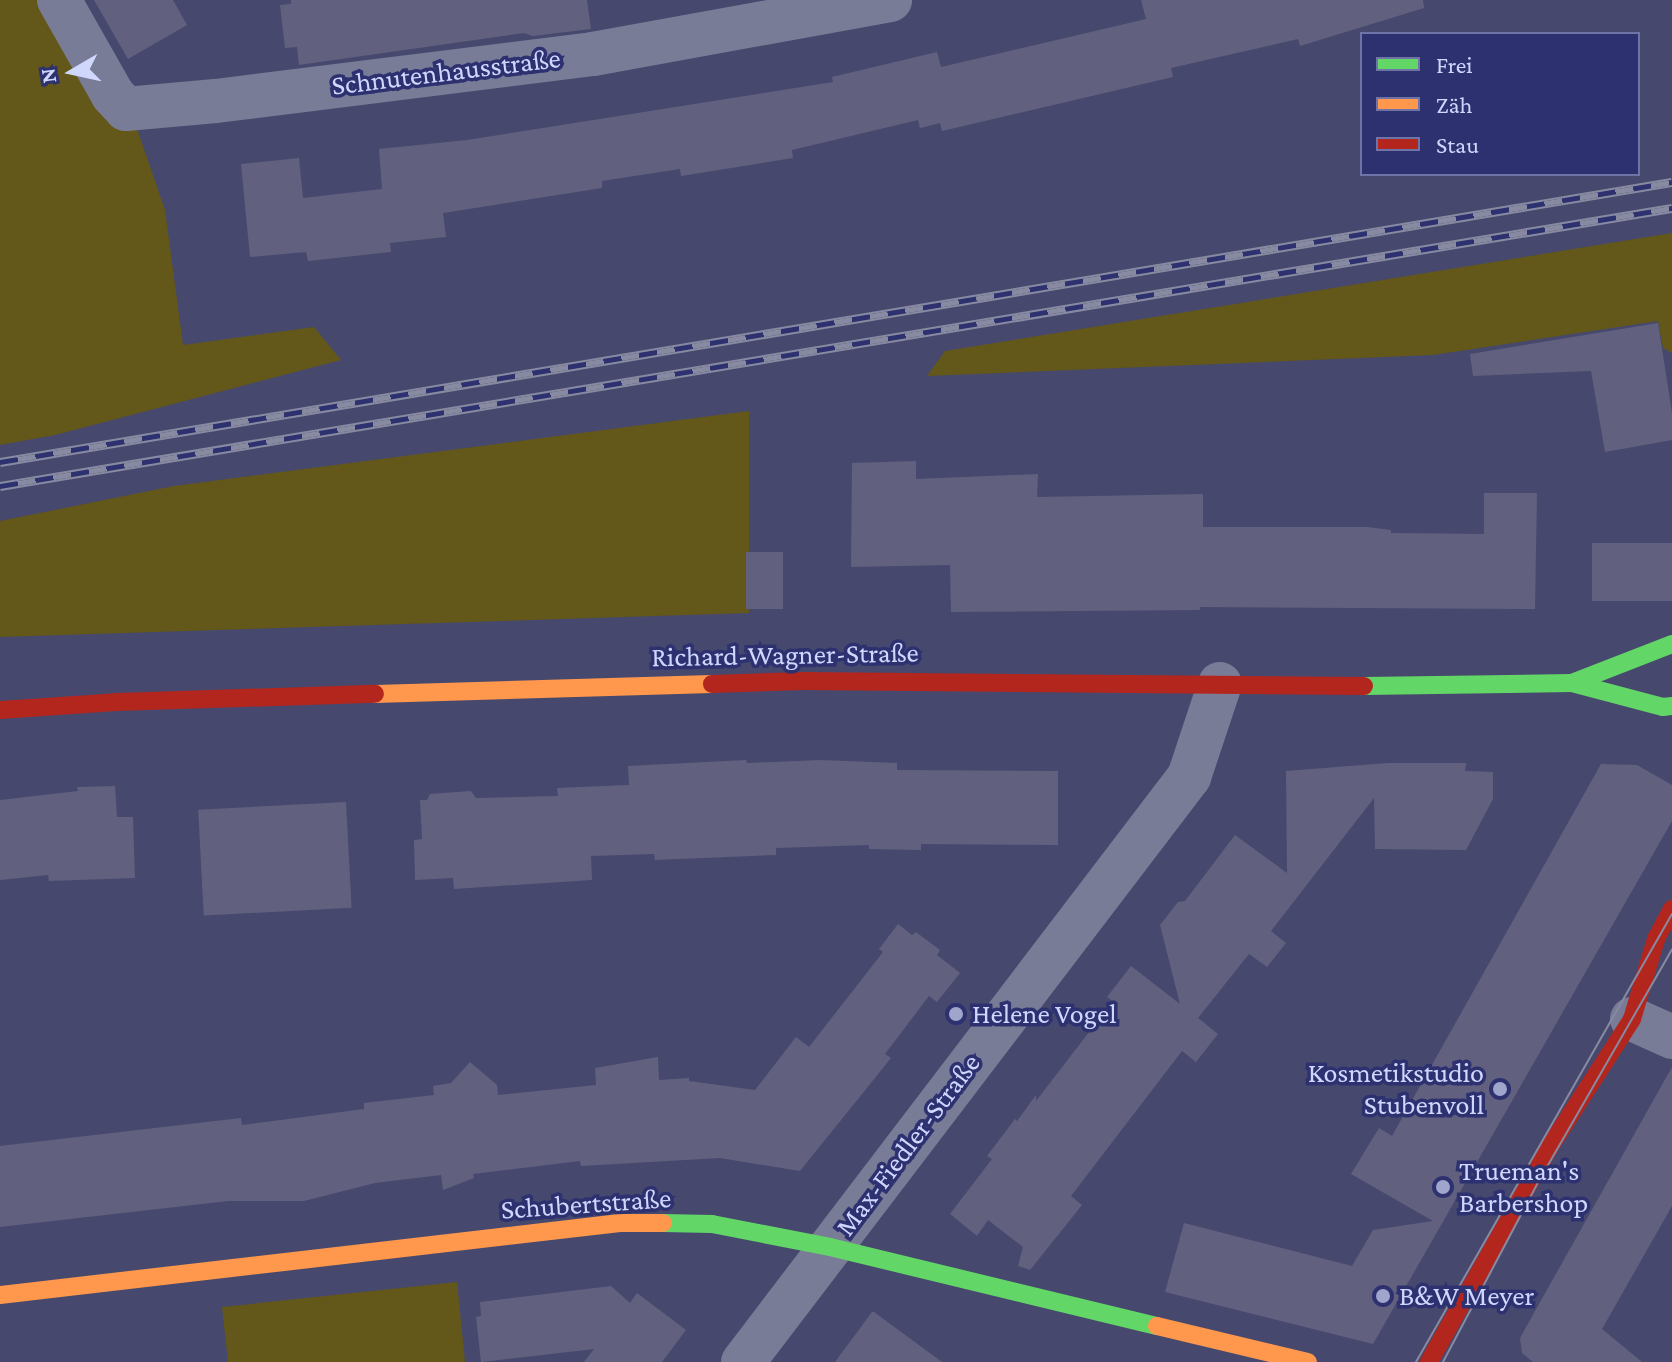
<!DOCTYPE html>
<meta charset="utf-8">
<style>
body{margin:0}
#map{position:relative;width:1672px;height:1362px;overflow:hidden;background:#46496d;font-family:"Crimson Pro",serif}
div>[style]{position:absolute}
.green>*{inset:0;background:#635719}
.building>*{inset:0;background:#62607f;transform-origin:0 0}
.street>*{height:44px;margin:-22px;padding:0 22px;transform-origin:22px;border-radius:22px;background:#797c96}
.fast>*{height:18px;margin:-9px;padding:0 9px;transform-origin:9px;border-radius:9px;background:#63d668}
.slow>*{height:18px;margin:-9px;padding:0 9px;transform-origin:9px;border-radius:9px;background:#ff974d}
.jam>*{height:18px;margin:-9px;padding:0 9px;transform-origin:9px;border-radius:9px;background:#b3261e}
.tram>*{height:2px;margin:-1px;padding:0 1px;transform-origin:1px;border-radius:1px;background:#878aa1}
.rail>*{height:9px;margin-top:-4.5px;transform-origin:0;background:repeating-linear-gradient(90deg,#2d3170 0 18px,#878aa1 0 36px);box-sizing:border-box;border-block:2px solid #878aa1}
.dots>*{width:22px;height:22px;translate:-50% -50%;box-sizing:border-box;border:4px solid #2d3170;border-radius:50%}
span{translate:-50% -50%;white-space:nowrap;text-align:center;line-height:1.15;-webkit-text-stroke:7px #2d3170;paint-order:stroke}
.street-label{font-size:28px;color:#cfd7fd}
.poi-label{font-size:28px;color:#cfd7fd}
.left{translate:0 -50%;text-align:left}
.right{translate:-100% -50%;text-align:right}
.legend{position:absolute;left:1360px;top:32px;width:280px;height:144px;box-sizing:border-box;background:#2d3170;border:2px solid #6e73a8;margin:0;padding:10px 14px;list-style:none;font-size:24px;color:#cfd7fd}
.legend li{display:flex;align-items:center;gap:16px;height:40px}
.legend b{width:40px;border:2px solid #6e73a8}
.north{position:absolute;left:32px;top:32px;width:80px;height:80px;-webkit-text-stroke:6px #2d3170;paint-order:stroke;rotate:261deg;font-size:22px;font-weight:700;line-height:32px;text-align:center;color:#cfd7fd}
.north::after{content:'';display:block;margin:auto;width:28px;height:36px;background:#cfd7fd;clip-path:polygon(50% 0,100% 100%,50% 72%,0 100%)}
</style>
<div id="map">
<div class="green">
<i style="clip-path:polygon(0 0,57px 0,134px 120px,165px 210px,183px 345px,314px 327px,341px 360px,55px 435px,0 445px)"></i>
<i style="clip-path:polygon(1672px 233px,1672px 353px,1663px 348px,1658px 321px,1433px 355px,927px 376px,945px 351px)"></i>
<i style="clip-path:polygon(749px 411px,749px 613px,0 637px,0 521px,174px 486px)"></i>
<i style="clip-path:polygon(457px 1282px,465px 1362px,228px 1362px,222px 1307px)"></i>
</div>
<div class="building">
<i style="clip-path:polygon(94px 0,173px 0,187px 25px,128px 59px)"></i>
<i style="clip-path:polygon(291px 0,587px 0,591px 29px,533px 36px,524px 33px,299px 65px,297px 47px,285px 48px,280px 5px,291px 4px)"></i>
<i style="clip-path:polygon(1141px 0,1423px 0,1424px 8px,1300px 46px,1298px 39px,1171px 68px,1173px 77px,942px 131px,940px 123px,920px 128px,918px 120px,792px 150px,793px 158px,681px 176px,680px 169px,602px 181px,602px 188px,443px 213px,446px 237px,390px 243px,391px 252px,308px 261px,306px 252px,250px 257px,241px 164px,299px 158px,303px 198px,382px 189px,379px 149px,467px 140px,833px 82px,832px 77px,937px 52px,941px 67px,1146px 19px)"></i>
<i style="clip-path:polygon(1658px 323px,1672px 413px,1672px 440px,1605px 452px,1591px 371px,1473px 376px,1470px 354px)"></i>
<i style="clip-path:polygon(916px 461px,916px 479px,1038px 474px,1037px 497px,1203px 494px,1203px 527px,1367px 527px,1391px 530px,1391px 533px,1484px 534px,1484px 493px,1537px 493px,1535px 609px,1200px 607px,1200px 610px,951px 612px,950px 565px,851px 567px,852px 463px)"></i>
<i style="left:1672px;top:543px;width:58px;height:80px;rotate:90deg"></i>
<i style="left:746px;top:552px;width:37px;height:57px"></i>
<i style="clip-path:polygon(746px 760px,747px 763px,821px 760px,897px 763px,897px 770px,1058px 771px,1058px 845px,921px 844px,921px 850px,869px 849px,869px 845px,776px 848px,776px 855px,655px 860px,654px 854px,591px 856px,592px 880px,454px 889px,453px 878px,415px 880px,414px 840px,422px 839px,420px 800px,427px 800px,430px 794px,471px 791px,476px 798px,558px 796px,557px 788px,629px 785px,628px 766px)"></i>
<i style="clip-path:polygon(1388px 763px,1466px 763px,1465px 771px,1493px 772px,1493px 799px,1466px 850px,1375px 849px,1374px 798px,1271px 931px,1286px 943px,1267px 967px,1249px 954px,1198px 1018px,1218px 1034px,1196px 1062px,1182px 1051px,1071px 1196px,1082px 1205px,1030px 1270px,1018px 1266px,1023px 1247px,988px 1220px,977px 1236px,950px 1214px,992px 1159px,987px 1156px,1015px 1119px,1017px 1121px,1036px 1095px,1036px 1101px,1113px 1001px,1107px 997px,1131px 966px,1180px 1004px,1160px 925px,1178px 902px,1185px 901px,1235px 835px,1287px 873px,1286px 771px)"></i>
<i style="clip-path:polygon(1601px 764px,1637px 765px,1672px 785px,1672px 821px,1373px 1344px,1165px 1292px,1184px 1223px,1352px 1266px,1373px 1230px,1433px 1221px,1351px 1174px,1379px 1128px,1392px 1136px)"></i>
<i style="clip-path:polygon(115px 786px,117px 817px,133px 817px,135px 878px,49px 881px,48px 875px,0 880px,0 800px,78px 791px,77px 787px)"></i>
<i style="left:346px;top:802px;width:106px;height:148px;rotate:87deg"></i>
<i style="clip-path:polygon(898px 924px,912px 935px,916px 932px,940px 950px,937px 955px,960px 973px,937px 1002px,929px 996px,885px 1054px,891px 1058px,800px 1171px,720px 1158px,581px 1166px,580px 1161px,473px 1174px,474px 1178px,443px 1190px,441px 1175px,375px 1183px,304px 1201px,228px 1201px,0 1227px,0 1146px,241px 1118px,242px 1125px,364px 1109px,364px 1103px,434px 1095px,433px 1086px,451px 1083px,470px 1062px,497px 1085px,498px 1095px,596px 1085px,595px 1068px,658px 1057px,659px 1080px,689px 1078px,689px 1081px,755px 1090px,796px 1037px,809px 1047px,883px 952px,879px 949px)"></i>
<i style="clip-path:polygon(1672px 1067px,1672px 1206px,1602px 1329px,1642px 1362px,1533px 1362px,1522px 1353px,1520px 1338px)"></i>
<i style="clip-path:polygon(611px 1286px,630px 1303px,637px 1293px,686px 1330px,662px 1362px,584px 1362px,594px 1349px,481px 1362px,476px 1317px,481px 1316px,480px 1302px)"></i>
<i style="clip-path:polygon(872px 1312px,874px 1312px,942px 1362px,835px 1362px)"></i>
</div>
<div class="street">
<i style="left:59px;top:0;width:109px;rotate:60.4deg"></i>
<i style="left:113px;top:95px;width:19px;rotate:47deg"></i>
<i style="left:126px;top:109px;width:90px;rotate:-5.1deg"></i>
<i style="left:216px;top:101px;width:380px;rotate:-7.1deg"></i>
<i style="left:593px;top:54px;width:302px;rotate:-10.3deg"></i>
<i style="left:1632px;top:1019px;width:44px;rotate:24.2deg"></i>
<i style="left:743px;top:1362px;width:736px;rotate:-52.68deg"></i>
<i style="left:1189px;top:777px;width:98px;rotate:-71.6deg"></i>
</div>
<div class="fast">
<i style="left:1572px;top:683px;width:107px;rotate:-21.3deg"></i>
<i style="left:1364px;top:686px;width:208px;rotate:-0.8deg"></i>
<i style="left:1572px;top:683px;width:94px;rotate:14.8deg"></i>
<i style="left:1663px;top:707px;width:9px;rotate:-6deg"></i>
<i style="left:663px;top:1223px;width:49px;rotate:1.2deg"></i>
<i style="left:712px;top:1224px;width:120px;rotate:11deg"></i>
<i style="left:830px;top:1247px;width:336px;rotate:13.6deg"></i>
</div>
<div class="slow">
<i style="left:375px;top:694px;width:337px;rotate:-1.7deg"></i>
<i style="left:0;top:1295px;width:624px;rotate:-6.62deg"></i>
<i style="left:620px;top:1223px;width:43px"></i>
<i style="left:1157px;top:1326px;width:155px;rotate:13.4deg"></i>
</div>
<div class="jam">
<i style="left:712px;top:684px;width:91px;rotate:-1.9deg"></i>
<i style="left:803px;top:681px;width:561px;rotate:0.51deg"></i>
<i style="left:0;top:710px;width:116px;rotate:-3.9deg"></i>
<i style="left:116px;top:702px;width:259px;rotate:-1.8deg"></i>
<i style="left:1429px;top:1362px;width:245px;rotate:-60.7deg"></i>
<i style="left:1549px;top:1148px;width:153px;rotate:-57.2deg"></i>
<i style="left:1632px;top:1019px;width:84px;rotate:-73.3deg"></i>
<i style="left:1656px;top:939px;width:34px;rotate:-62deg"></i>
</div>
<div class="tram">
<i style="left:1416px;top:1362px;width:516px;rotate:-60.26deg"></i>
<i style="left:1443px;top:1362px;width:207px;rotate:-62.1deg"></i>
<i style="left:1540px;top:1179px;width:265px;rotate:-60.1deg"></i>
</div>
<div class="rail">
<i style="left:0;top:462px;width:1695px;rotate:-9.51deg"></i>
<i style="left:0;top:486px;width:1695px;rotate:-9.44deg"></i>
</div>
<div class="dots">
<i style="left:956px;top:1014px;background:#9fa5cb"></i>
<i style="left:1500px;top:1089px;background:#9fa5cb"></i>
<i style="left:1443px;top:1187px;background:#9fa5cb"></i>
<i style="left:1383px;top:1296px;background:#9fa5cb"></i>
</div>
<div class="street-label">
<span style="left:446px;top:72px;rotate:-7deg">Schnutenhausstraße</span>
<span style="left:785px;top:655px;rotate:-1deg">Richard-Wagner-Straße</span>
<span style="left:908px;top:1145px;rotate:-53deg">Max-Fiedler-Straße</span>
<span style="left:586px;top:1204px;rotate:-4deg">Schubertstraße</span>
</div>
<div class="poi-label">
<span class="left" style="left:972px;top:1014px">Helene Vogel</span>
<span class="right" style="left:1484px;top:1089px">Kosmetikstudio<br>Stubenvoll</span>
<span class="left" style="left:1459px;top:1187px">Trueman's<br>Barbershop</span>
<span class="left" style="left:1399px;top:1296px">B&amp;W Meyer</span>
</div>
<ul class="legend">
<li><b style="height:10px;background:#63d668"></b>Frei</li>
<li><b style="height:10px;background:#ff974d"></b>Zäh</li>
<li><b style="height:10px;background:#b3261e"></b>Stau</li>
</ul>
<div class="north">N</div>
</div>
